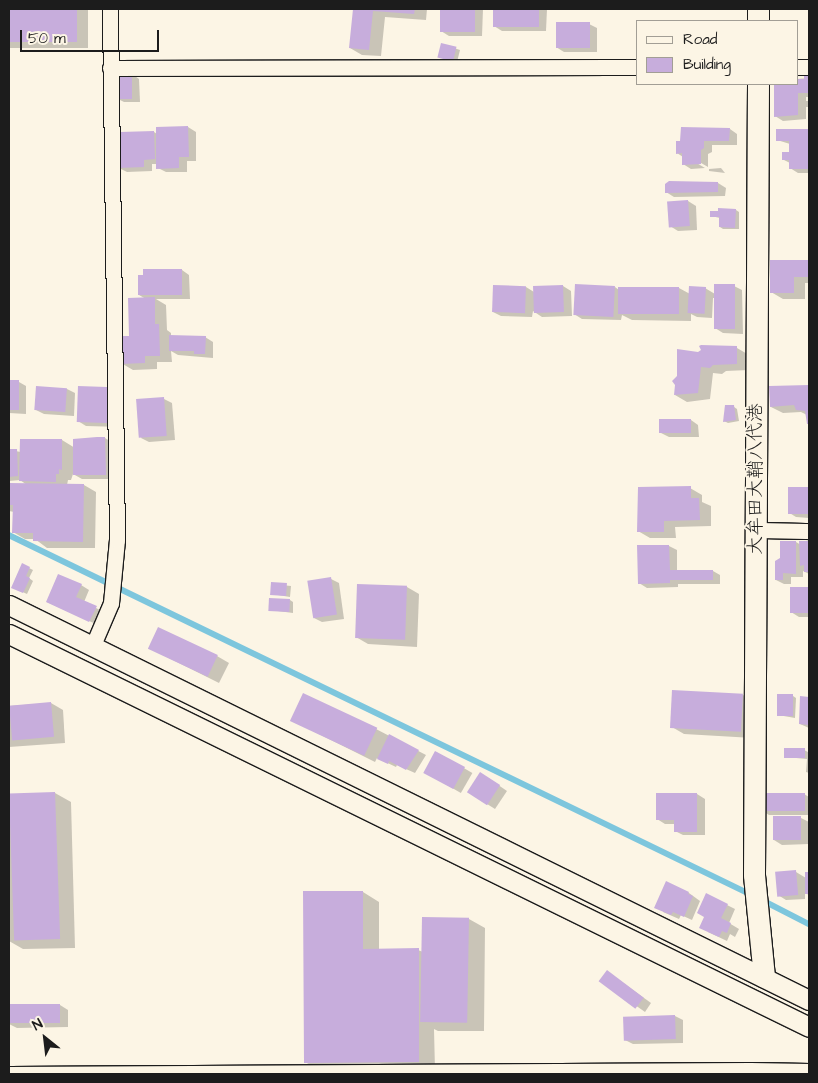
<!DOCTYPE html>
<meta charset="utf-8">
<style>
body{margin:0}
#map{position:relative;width:818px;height:1083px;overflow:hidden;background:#fcf5e5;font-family:"Architects Daughter","Klee One",sans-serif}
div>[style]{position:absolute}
.shadow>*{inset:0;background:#0003;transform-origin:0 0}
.stream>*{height:5.5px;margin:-2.75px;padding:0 2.75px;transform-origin:2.75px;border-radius:2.75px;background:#7dc6dd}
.building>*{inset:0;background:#c7addc;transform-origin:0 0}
.roads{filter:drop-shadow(1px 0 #1c1c1c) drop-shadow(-1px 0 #1c1c1c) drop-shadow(0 1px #1c1c1c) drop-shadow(0 -1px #1c1c1c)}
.minor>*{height:15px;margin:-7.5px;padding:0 7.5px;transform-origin:7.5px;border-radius:7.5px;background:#fcf5e5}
.tertiary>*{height:19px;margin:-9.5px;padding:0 9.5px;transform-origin:9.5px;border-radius:9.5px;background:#fcf5e5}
.secondary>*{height:21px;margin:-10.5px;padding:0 10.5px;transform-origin:10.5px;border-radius:10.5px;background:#fcf5e5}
span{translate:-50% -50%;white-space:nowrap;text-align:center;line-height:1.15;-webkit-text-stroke:4px #fcf5e5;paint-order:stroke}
.street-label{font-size:19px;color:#1c1c1c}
.frame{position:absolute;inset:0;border:10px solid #1c1c1c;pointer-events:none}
.legend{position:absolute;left:636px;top:20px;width:162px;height:65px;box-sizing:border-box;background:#fcf5e5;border:1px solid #a29e95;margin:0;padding:6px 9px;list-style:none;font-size:15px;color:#1c1c1c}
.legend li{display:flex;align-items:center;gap:10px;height:25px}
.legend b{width:25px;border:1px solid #a29e95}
.north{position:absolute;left:20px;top:1013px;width:50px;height:50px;-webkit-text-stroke:4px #fcf5e5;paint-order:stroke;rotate:331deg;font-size:14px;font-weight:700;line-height:20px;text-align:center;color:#1c1c1c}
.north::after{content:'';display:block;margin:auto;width:18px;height:22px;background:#1c1c1c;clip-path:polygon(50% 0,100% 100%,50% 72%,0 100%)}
.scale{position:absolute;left:20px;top:30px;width:139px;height:22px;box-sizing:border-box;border:2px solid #1c1c1c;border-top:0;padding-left:6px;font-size:15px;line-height:18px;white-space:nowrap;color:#1c1c1c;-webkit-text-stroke:4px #fcf5e5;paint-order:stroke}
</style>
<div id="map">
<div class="shadow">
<i style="left:9px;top:9px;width:79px;height:39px"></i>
<i style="clip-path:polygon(365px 9px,427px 9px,426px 20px,385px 17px,381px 56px,362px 55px,350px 48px)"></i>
<i style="clip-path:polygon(441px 9px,483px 9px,482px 36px,449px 36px,441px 31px)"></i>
<i style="clip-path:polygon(494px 9px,547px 9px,546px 31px,502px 31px,494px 26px)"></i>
<i style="clip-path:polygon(589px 24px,597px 28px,597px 52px,564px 52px,556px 47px)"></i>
<i style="clip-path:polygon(442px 44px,460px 50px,457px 62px,442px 58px)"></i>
<i style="clip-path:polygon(132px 74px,139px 79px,140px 102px,124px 102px,116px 98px)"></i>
<i style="clip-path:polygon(809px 78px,809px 97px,806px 97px,806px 101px,809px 101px,809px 107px,806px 107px,806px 119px,783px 121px,775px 116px,775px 84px,797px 84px,797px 79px)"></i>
<i style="clip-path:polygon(188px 127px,196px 132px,196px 161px,187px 161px,187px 172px,166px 172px,158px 168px,158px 164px,152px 164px,152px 171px,127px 172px,119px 168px,154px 132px,157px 134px)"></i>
<i style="clip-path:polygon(730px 129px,737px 134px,737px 145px,712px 145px,712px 152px,708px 154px,708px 167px,696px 160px,695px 162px,705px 168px,691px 169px,683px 164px,683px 157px,677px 153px)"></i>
<i style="clip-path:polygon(777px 130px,809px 130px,809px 173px,798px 173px,790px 168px,790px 163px,784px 160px,790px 153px,790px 144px,777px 140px)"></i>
<i style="clip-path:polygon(721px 168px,725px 173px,709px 171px,709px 169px)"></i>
<i style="clip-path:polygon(670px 183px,718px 183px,726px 188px,725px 196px,674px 197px,666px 192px)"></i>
<i style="clip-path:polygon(688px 201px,696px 206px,697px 230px,678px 231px,670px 226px)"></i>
<i style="clip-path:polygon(736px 210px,739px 212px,739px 229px,723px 229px,720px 227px,720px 218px,711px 216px)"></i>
<i style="clip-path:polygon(771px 261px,809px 261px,809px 283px,805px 283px,805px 299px,783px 299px,771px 292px)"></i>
<i style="clip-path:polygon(182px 270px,189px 275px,190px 299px,156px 299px,166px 305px,167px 330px,171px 333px,171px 337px,205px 337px,213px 342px,213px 358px,178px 355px,171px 351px,172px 362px,157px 362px,157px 369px,133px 370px,121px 363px,146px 299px,139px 295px)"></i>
<i style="clip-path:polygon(563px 286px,571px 291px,572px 316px,542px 317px,533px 311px,532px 317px,501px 316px,493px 312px,526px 287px,534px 292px,534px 288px)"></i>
<i style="clip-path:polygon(734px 286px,742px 290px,743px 334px,723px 333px,715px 328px,715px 298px,713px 298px,712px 318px,697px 317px,691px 314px,691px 321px,632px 320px,622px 315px,621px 320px,582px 319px,574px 314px,615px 287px,619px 290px,619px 288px,679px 288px,690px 294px,705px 288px,715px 294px)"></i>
<i style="clip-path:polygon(737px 348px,749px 355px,749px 370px,726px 371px,722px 374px,713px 373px,710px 399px,687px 402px,675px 395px,698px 353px)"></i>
<i style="clip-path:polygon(9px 382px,19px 382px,26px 386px,26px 414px,9px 413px)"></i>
<i style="clip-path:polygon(809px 386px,809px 424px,807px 415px,801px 412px,783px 413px,771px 407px,770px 387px)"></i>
<i style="clip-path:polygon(38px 388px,67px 389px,75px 393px,74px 416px,44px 414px,36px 410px)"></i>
<i style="clip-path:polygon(114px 388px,121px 427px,86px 426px,78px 421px)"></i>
<i style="clip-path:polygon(164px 399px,172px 403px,175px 440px,149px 442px,141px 438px)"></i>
<i style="clip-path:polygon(734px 407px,737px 409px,739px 421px,728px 423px,724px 421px)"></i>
<i style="clip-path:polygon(691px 420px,698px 425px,699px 437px,669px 437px,661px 433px)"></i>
<i style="clip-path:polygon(105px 438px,113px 443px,113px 479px,82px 479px,73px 474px,71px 480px,68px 480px,67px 485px,84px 485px,96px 492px,95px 548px,47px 548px,35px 539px,25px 539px,13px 532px,14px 512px,9px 511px,9px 484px,27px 485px,20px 480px,9px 481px,9px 450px,21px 452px,62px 440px,75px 448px,75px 440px)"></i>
<i style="clip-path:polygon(690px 488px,702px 495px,702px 502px,711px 506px,711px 526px,675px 527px,676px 538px,650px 538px,638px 531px)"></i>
<i style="clip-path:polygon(809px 488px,809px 518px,796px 517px,788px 512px,789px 490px)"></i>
<i style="clip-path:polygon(781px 542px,796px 542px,801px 545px,801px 542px,809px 542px,809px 574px,803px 571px,803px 577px,791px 577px,791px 584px,784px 584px,776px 580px,781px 559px)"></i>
<i style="clip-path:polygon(639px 546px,669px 546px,677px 550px,677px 571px,713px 571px,720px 575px,720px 584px,678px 584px,678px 587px,647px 588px,639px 583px)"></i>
<i style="clip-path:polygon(29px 568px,33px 570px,29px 578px,33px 581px,27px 594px,16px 589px)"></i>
<i style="clip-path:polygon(331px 579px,339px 583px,344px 619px,322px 622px,314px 618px)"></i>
<i style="clip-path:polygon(272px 584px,291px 586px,290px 597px,272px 594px)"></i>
<i style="clip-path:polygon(81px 585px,89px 590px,84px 602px,104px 612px,98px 625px,47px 602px)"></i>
<i style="clip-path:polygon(358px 585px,407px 587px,419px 594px,417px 647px,368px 644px,356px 637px)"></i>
<i style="clip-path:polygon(792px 588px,809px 588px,809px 617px,799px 617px,791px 612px)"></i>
<i style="clip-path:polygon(290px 600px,293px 602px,293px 613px,270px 610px)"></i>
<i style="clip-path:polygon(149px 648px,217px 656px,229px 663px,219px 683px)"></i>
<i style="clip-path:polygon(674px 691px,743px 695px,755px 702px,753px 738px,684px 734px,672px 727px)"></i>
<i style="clip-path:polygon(793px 696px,796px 698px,795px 718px,778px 715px)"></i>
<i style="clip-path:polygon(801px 698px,809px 698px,809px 728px,800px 724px)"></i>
<i style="clip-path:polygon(51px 703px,63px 710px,65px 743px,9px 747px,9px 706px)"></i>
<i style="clip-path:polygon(301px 725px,376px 729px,426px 755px,415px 773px,397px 765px,396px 767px,377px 758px,375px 762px)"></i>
<i style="clip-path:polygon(804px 750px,808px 752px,809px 758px,809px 773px,806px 772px,807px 759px,785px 757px)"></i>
<i style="left:436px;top:752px;width:42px;height:23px;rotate:30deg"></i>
<i style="clip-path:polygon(488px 778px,507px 791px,495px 809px,468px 792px)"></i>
<i style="clip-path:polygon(55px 793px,71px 802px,75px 948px,23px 949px,9px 941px,9px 795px)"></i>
<i style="clip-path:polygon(657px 794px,697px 794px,705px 799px,705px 835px,683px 835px,675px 831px,675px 824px,665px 824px,657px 819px)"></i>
<i style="clip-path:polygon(804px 794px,809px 797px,809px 815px,769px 815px,761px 810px)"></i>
<i style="clip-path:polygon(801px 818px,809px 822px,809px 844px,782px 845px,774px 840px)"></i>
<i style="clip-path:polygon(796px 872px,806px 878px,806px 873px,809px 873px,809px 895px,805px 893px,805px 899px,786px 900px,778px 895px)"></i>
<i style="clip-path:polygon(666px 883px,689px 893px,700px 901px,692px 920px,681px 915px,679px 919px,663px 912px)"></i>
<i style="clip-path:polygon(363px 892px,379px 902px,379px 950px,418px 950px,423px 952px,469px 919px,485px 928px,484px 1031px,438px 1031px,434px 1029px,435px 1070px,321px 1071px,305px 1062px)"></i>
<i style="clip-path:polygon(727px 905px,735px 909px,729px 923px,739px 929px,735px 937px,730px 934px,727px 941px,708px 932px)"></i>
<i style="clip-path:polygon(615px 977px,651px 1003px,645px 1012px,601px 981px)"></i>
<i style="clip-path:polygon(60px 1005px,68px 1010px,68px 1027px,17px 1028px,9px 1024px,9px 1006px)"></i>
<i style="clip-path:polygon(675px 1016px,683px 1020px,683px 1043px,633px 1044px,625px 1040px)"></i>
</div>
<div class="stream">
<i style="left:9px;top:535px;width:826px;rotate:25.85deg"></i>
<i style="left:762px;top:900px;width:53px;rotate:27.1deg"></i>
</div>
<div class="building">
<i style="left:9px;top:9px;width:68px;height:33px"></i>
<i style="clip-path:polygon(353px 9px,415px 9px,414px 14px,373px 11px,369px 50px,349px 48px)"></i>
<i style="left:440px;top:9px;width:35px;height:23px"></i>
<i style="left:493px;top:9px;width:46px;height:18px"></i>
<i style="left:556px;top:22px;width:34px;height:26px"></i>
<i style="left:441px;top:43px;width:16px;height:15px;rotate:14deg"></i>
<i style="left:114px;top:73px;width:18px;height:26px"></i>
<i style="clip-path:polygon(804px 76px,809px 76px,809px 93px,798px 93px,798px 115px,774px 117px,774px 84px,797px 84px,797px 79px,804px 79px)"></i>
<i style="clip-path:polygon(188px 126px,189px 157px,179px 157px,179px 168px,156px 169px,156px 127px)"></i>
<i style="clip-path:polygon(681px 127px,730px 128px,729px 141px,704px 141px,704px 148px,701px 150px,701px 164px,682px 165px,682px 153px,676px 154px,676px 141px,680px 141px)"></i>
<i style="clip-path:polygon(776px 129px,809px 129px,809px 169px,789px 169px,789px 160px,782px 160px,782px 152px,789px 152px,789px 141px,776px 141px)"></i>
<i style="clip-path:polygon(154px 131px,155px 159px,144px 160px,144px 167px,118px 168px,120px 132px)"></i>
<i style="clip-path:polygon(669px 181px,718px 182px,718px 192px,665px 193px,665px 184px)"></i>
<i style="left:688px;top:200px;width:26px;height:21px;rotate:86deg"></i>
<i style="clip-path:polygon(718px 208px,736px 209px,735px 228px,719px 227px,719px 217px,710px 217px,710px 211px,718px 211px)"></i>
<i style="clip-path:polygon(770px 260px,809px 260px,809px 277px,794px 277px,794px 293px,770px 293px)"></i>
<i style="clip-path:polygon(143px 269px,182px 269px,182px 295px,138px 295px,138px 275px,143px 275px)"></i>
<i style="left:575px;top:284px;width:40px;height:31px;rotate:3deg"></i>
<i style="left:714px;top:284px;width:21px;height:45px"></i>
<i style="left:493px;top:285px;width:33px;height:27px;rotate:2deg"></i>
<i style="left:563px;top:285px;width:27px;height:30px;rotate:88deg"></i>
<i style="left:689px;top:286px;width:17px;height:27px;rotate:3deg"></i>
<i style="left:618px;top:287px;width:61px;height:27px"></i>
<i style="clip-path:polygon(155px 297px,155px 324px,159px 324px,160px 356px,145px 356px,145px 363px,120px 364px,119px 336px,129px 336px,128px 298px)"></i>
<i style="clip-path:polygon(169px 335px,206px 336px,205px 354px,194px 354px,194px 351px,169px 351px)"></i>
<i style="clip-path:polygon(701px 345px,737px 346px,737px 364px,713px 365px,710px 368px,701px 367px,698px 393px,674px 395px,675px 385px,672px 381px,677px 376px,677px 349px,698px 352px,701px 350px,699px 346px)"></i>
<i style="left:9px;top:380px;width:10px;height:30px"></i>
<i style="clip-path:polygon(809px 385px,809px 424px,807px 424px,805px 411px,796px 410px,794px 405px,770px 407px,769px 386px)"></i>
<i style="left:36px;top:386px;width:31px;height:24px;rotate:4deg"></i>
<i style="left:78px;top:386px;width:36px;height:36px;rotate:2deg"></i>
<i style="left:164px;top:397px;width:39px;height:28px;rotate:86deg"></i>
<i style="clip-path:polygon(725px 405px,734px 405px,736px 420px,723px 422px)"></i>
<i style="left:659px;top:419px;width:32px;height:14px"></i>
<i style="clip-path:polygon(97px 437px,105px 437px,106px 475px,73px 475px,73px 439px)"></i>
<i style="clip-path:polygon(20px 439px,62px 439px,62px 470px,59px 469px,59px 474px,56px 474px,56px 482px,19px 481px)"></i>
<i style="clip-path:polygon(9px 449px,17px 449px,18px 476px,9px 477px)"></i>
<i style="clip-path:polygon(9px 483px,84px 484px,83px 542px,33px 541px,33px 533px,12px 533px,13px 505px,9px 505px)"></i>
<i style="clip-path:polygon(691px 486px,691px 498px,699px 498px,700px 520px,664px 521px,664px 532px,637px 532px,638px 487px)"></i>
<i style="left:809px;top:487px;width:27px;height:21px;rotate:90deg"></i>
<i style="clip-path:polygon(780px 541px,796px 541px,796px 574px,783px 573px,783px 580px,775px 580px,775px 561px,780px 558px)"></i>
<i style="clip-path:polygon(799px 541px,809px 541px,809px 572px,804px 572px,804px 565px,800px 566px)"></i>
<i style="clip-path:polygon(637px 545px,669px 545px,670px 570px,713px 570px,713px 580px,670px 580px,670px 583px,638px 584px)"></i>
<i style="clip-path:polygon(22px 563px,30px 567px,26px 576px,30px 578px,23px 593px,11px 588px)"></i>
<i style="clip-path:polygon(58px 574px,82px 584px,76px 597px,97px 606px,89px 622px,46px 602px)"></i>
<i style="left:331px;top:577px;width:38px;height:24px;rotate:81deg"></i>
<i style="left:271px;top:582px;width:16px;height:13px;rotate:4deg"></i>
<i style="left:357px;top:584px;width:50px;height:54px;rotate:2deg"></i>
<i style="left:790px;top:587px;width:19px;height:26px"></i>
<i style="left:269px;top:598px;width:21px;height:13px;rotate:3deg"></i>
<i style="left:158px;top:627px;width:66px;height:24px;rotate:25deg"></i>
<i style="left:672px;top:690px;width:71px;height:38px;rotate:3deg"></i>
<i style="left:303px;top:693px;width:82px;height:31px;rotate:25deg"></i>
<i style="left:777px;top:694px;width:16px;height:22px"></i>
<i style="clip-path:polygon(800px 696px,809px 697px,809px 725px,799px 724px)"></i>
<i style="left:51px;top:702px;width:35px;height:42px;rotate:85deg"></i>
<i style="clip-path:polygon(389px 734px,419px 750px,406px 770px,389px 761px,388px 764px,377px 759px)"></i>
<i style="left:784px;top:748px;width:21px;height:10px"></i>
<i style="left:435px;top:751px;width:34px;height:25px;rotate:28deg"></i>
<i style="left:480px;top:772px;width:24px;height:24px;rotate:33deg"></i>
<i style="left:55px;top:792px;width:147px;height:46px;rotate:88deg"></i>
<i style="clip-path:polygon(656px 793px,697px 793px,697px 832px,674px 832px,674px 820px,656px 820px)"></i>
<i style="left:759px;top:793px;width:46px;height:18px"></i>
<i style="left:801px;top:816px;width:24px;height:28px;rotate:90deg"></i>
<i style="left:796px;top:870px;width:25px;height:21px;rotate:85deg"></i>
<i style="left:805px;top:872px;width:4px;height:22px"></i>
<i style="clip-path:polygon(666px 881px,689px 892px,688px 894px,693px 896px,684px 917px,673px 912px,671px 915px,654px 908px)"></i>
<i style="clip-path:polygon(303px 891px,363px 891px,363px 949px,419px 948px,419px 1062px,304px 1063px)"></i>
<i style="clip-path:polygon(706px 893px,728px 904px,721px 918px,731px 923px,727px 933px,722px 931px,719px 937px,699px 928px,704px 917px,697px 913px)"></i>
<i style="left:422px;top:917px;width:47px;height:105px;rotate:1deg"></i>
<i style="left:607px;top:970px;width:46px;height:14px;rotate:37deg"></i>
<i style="left:60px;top:1004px;width:19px;height:51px;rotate:90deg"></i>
<i style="left:675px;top:1015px;width:24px;height:52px;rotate:88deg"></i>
</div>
<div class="roads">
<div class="minor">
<i style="left:797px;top:67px;width:12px"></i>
<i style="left:110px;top:68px;width:527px;rotate:-0.11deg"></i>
<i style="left:756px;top:530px;width:53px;rotate:1.1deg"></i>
<i style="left:93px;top:645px;width:46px;rotate:-66.8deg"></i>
<i style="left:111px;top:603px;width:63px;rotate:-84.6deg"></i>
<i style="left:117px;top:540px;width:531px;rotate:-90.76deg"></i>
<i style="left:9px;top:1074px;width:741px;rotate:-0.31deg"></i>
<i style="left:750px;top:1070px;width:59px;rotate:1deg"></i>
</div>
<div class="tertiary">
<i style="left:9px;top:605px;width:892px;rotate:26.28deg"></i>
<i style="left:9px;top:634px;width:891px;rotate:26.16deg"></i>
</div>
<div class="secondary">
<i style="left:758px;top:21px;width:12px;rotate:-90deg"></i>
<i style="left:758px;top:84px;width:791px;rotate:90.29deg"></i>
<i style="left:754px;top:875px;width:102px;rotate:84.4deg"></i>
</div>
</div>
<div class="street-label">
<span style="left:756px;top:479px;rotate:-90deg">大牟田大鞘八代港</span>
</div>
<div class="frame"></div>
<ul class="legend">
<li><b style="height:6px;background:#fcf5e5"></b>Road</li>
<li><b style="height:14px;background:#c7addc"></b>Building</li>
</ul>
<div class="north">N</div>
<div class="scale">50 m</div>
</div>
